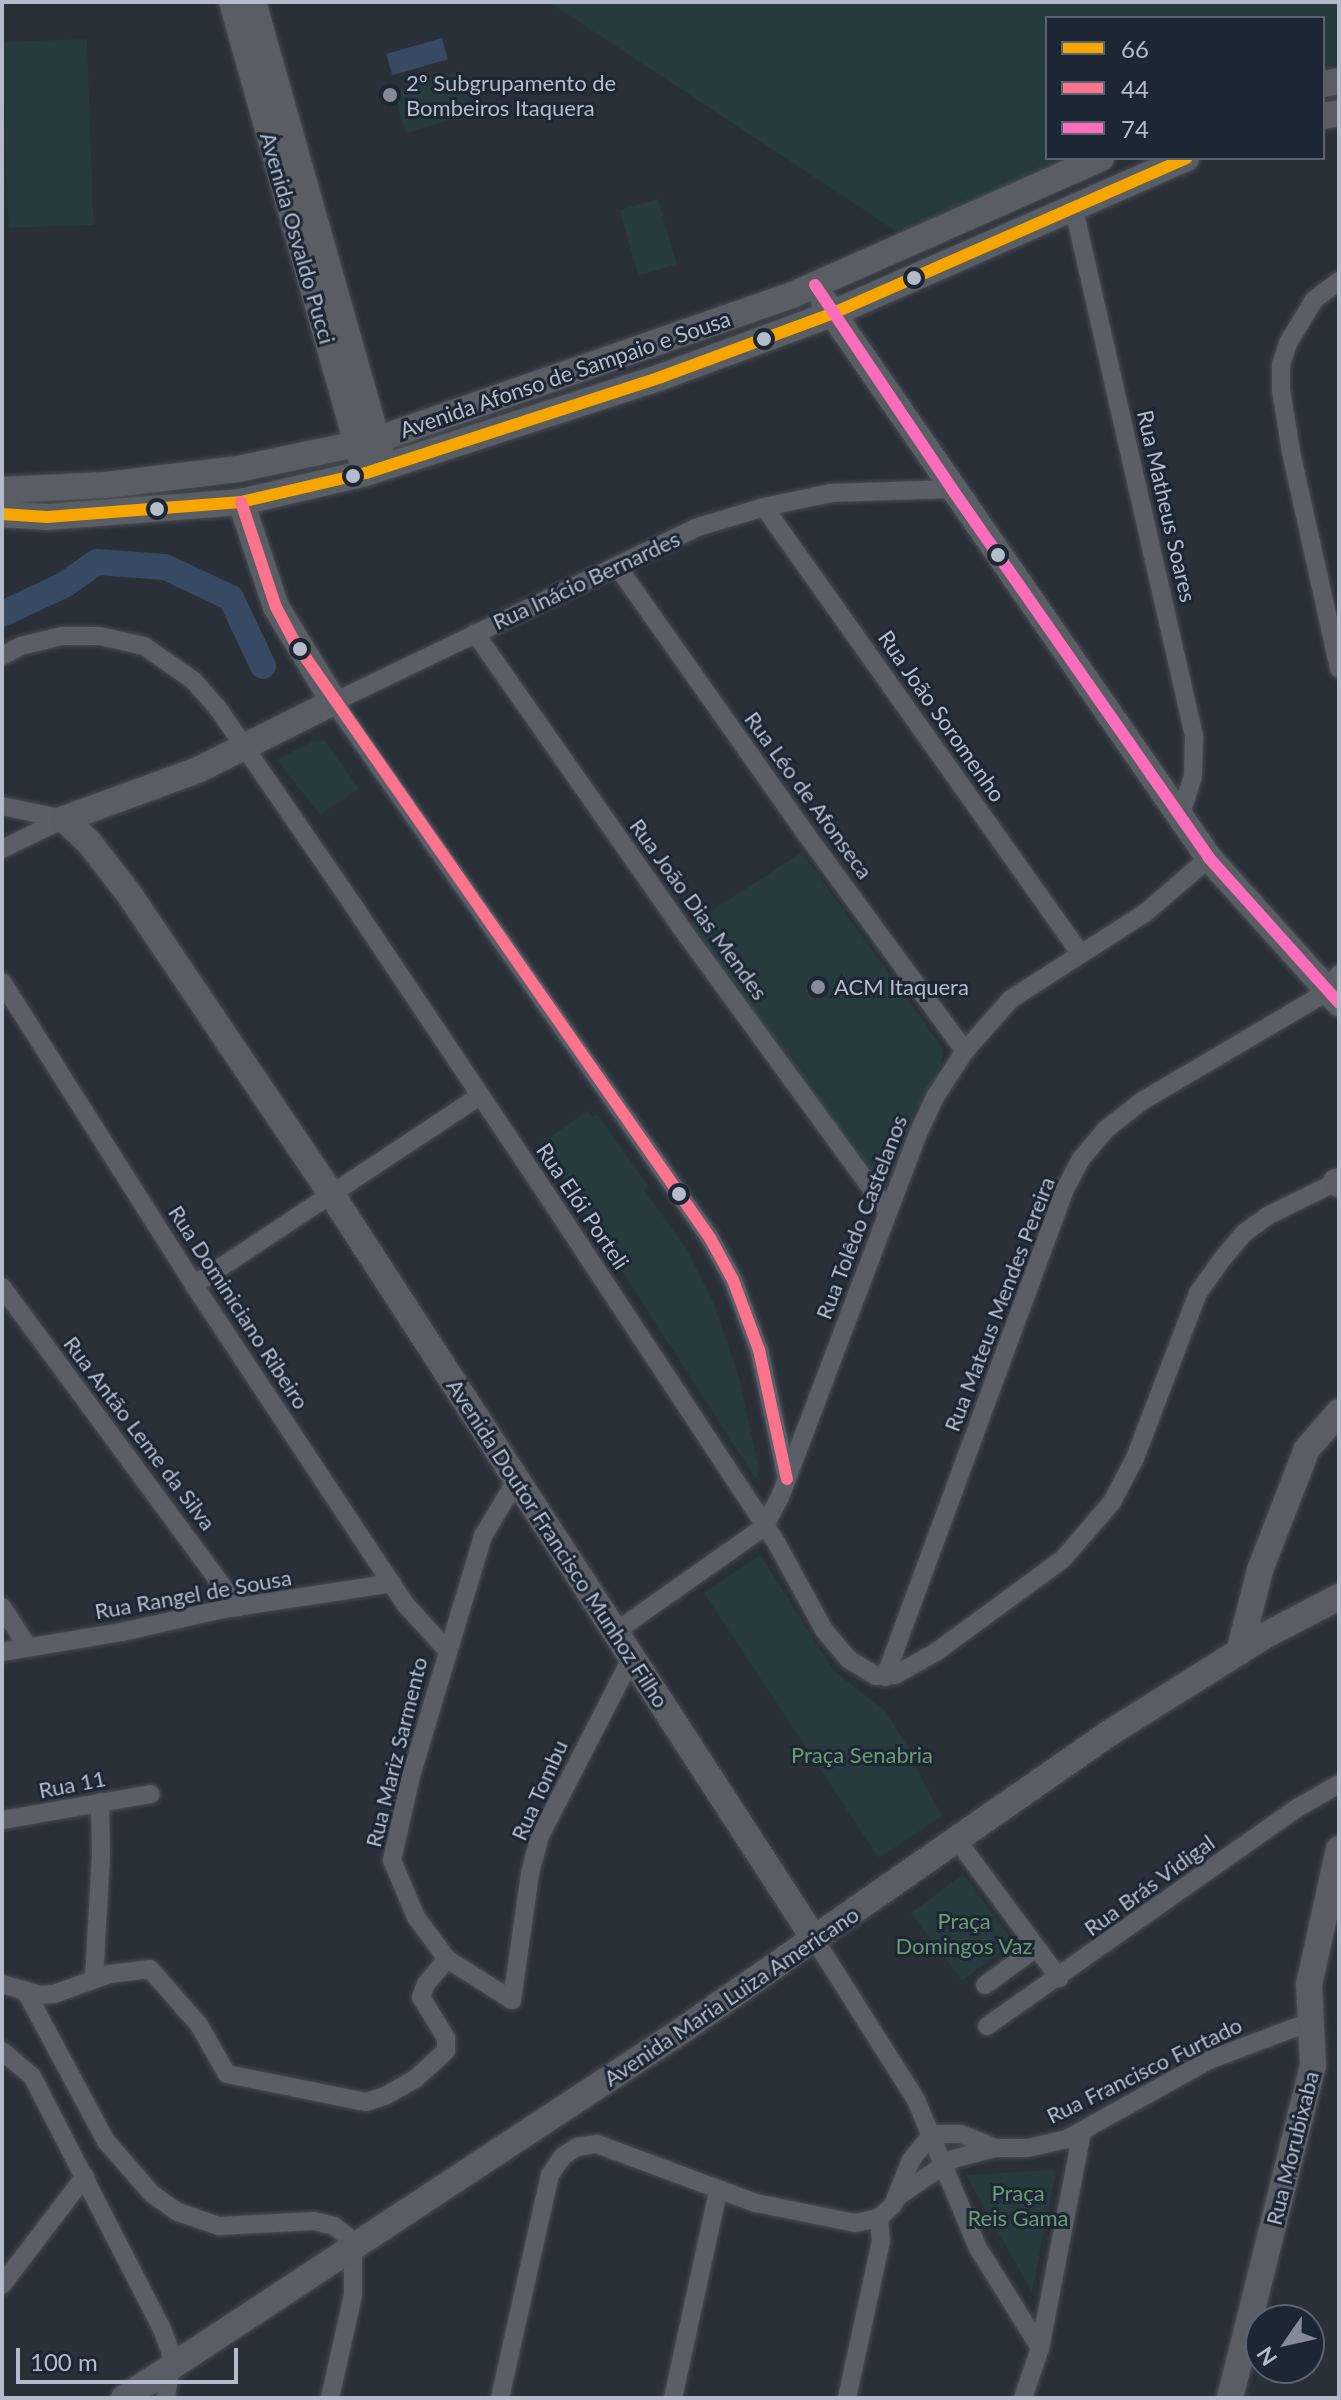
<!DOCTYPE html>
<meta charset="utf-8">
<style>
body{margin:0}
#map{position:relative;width:1341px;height:2400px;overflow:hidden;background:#2a3038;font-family:Lato,sans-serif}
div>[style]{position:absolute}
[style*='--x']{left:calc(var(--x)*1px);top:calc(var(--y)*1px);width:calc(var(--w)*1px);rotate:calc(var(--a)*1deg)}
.green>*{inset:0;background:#273a3e;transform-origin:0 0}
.water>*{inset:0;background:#384963;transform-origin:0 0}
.river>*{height:26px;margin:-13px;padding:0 13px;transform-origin:13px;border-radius:13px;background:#384963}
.roads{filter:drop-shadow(0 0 2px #484c53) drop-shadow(0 0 2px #484c53)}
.street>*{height:18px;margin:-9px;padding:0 9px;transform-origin:9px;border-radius:9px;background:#5a5e66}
.secondary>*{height:26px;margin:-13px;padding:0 13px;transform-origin:13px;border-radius:13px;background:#595d64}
.bus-1>*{height:12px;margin:-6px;padding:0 6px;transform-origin:6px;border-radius:6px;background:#f7a600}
.bus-2>*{height:12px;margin:-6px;padding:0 6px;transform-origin:6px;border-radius:6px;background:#fc738d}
.bus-3>*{height:12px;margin:-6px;padding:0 6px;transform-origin:6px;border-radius:6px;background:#fb6dba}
.dots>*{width:22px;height:22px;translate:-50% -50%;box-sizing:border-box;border:4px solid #1d2633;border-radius:50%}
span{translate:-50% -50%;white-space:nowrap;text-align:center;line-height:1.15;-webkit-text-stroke:6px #1d2633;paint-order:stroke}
.poi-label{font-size:22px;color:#b4bcc9}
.left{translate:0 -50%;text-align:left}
.street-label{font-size:22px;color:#b4bcc9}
.park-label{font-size:22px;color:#6b9a76}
.frame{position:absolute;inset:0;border:4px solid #b4bcc9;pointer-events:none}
.legend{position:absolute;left:1045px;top:16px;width:280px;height:144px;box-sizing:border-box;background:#1d2633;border:2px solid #59626f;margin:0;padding:10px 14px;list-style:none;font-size:24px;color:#b4bcc9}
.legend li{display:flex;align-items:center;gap:16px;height:40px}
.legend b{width:40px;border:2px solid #59626f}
.north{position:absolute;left:1245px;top:2304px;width:80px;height:80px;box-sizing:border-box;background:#1d2633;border:2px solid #59626f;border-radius:50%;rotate:236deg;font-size:22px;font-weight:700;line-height:32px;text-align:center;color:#b4bcc9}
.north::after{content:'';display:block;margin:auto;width:28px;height:36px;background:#848b96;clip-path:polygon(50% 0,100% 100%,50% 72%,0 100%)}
.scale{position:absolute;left:16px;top:2348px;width:222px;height:36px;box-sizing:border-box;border:4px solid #b4bcc9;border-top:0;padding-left:10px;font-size:24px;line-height:28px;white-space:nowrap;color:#b4bcc9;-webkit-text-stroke:6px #1d2633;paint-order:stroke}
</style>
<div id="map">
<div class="green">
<div style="clip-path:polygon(549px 2px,1339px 2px,1339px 63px,1323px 67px,1323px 18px,1047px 18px,1047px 158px,1075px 158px,908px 239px)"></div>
<div style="left:87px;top:39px;width:186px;height:85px;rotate:88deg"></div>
<div style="left:460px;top:71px;width:44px;height:70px;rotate:73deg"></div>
<div style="left:658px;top:199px;width:68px;height:40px;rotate:74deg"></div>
<div style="clip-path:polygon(325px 740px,359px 789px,320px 815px,277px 760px,311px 742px)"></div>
<div style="clip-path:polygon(802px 852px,944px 1050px,938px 1074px,915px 1110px,890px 1181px,873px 1176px,691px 924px)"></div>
<div style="clip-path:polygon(587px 1111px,592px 1117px,597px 1114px,648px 1186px,644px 1190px,687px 1250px,713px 1301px,739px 1378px,759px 1469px,756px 1479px,540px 1144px)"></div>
<div style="clip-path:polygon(760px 1555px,834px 1671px,884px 1710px,913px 1754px,910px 1757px,942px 1816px,879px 1858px,704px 1593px)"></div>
<div style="left:963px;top:1874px;width:85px;height:65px;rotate:53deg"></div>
<div style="clip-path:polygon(1050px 2170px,1056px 2171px,1032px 2292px,966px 2175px)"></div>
</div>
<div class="water">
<div style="left:442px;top:38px;width:22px;height:58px;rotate:74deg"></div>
</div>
<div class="river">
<div style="--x:2;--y:614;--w:68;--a:-25.1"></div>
<div style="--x:64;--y:585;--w:40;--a:-34.9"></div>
<div style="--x:97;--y:562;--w:68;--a:4.2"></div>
<div style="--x:165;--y:567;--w:73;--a:25.2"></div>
<div style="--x:231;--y:598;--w:75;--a:64.8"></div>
</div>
<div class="roads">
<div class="street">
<div style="--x:1073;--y:205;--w:545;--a:77.16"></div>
<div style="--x:1194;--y:736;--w:40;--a:91.4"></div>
<div style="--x:1193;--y:776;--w:43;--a:107.6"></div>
<div style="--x:1339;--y:281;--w:31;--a:143"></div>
<div style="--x:1314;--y:300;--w:50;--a:121.2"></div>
<div style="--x:1288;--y:343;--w:22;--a:108"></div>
<div style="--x:1281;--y:364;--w:26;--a:90"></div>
<div style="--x:1281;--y:390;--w:63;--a:80.8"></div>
<div style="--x:1291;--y:452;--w:222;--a:77.5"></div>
<div style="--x:764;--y:507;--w:547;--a:54.68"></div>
<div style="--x:617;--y:566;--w:328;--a:54.8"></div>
<div style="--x:806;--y:834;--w:269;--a:53.8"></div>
<div style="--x:475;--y:633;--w:358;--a:55"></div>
<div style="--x:680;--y:926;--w:351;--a:53.9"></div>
<div style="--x:2;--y:656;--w:21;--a:-28"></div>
<div style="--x:21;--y:646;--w:42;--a:-13.7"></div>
<div style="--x:62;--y:636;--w:38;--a:0"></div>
<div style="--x:100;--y:636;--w:45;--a:12.8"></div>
<div style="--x:144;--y:646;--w:61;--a:35"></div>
<div style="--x:194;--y:681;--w:35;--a:49"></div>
<div style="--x:217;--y:707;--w:244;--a:55.5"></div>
<div style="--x:355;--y:908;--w:367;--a:56.2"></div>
<div style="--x:559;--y:1213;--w:396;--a:56.6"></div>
<div style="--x:777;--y:1544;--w:98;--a:61.3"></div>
<div style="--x:824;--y:1630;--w:38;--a:50"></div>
<div style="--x:848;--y:1659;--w:33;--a:31"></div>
<div style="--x:876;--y:1676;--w:19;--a:-3"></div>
<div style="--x:895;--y:1675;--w:47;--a:-29.3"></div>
<div style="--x:936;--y:1652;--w:157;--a:-36.2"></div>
<div style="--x:1063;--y:1559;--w:75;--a:-49.3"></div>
<div style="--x:1112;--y:1502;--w:50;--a:-62.4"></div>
<div style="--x:1135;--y:1458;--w:177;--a:-69.1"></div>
<div style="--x:1198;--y:1293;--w:43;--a:-54.5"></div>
<div style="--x:1223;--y:1258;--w:33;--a:-50"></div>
<div style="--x:1244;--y:1233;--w:29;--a:-36"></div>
<div style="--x:1267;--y:1216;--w:77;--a:-26.2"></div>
<div style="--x:2;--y:806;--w:63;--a:11.8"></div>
<div style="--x:2;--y:849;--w:69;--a:-25.8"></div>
<div style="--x:2;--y:982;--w:359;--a:57.6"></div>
<div style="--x:194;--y:1285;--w:384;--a:56.5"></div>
<div style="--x:406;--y:1605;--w:61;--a:47.7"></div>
<div style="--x:194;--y:1285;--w:343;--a:-33.5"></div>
<div style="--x:2;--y:1287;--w:398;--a:53.6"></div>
<div style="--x:517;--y:1479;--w:66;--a:120.8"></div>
<div style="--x:483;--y:1536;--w:251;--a:106.7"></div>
<div style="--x:411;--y:1776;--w:86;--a:102.7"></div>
<div style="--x:392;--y:1860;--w:62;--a:67.2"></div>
<div style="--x:416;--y:1917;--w:52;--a:53.6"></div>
<div style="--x:447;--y:1959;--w:77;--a:32.2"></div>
<div style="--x:512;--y:2000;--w:128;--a:-81.9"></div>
<div style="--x:530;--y:1873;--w:38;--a:-75"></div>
<div style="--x:540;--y:1836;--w:201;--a:-62.8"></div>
<div style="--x:787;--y:1479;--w:132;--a:-102.2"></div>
<div style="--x:759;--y:1350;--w:75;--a:-110.4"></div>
<div style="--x:733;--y:1280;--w:48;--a:-118.7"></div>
<div style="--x:710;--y:1238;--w:655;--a:-125.05"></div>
<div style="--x:334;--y:702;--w:401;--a:-25.7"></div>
<div style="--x:695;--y:528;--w:72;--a:-16.9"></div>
<div style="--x:764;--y:507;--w:68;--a:-11.8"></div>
<div style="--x:831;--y:493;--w:121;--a:-1.9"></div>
<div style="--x:2;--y:1607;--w:48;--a:57"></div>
<div style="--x:615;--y:1632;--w:182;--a:-35.2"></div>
<div style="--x:764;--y:1527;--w:34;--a:-62"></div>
<div style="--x:780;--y:1497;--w:386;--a:-69.2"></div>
<div style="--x:917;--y:1136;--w:43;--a:-65.2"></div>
<div style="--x:935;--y:1097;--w:55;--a:-56.9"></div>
<div style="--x:965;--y:1051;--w:69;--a:-48.5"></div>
<div style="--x:1011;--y:999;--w:159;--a:-32.7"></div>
<div style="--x:1145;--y:913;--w:84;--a:-40.7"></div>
<div style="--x:2;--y:1652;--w:122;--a:-9.5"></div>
<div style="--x:122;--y:1632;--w:104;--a:-12.8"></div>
<div style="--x:223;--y:1609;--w:171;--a:-8.7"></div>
<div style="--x:885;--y:1677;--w:520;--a:-69.75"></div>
<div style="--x:1065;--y:1189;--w:34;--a:-62"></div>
<div style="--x:1081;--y:1159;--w:38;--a:-50"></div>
<div style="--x:1105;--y:1130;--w:47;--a:-38.1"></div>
<div style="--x:1142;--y:1101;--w:215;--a:-30.5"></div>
<div style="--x:1327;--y:992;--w:22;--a:-56"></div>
<div style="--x:2;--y:1820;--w:151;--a:-9.9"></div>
<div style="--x:957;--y:1840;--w:172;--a:53.5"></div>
<div style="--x:815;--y:1940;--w:189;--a:57.7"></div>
<div style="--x:916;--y:2100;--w:160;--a:67.3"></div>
<div style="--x:978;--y:2248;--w:118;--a:58.2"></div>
<div style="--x:94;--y:1979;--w:125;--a:-86.8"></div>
<div style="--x:101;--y:1854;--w:52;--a:-91.1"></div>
<div style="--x:2;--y:1984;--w:40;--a:16"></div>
<div style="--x:40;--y:1995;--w:14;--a:-4"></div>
<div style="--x:54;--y:1994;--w:59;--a:-19.7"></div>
<div style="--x:110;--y:1974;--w:40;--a:-7.1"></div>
<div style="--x:150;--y:1969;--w:74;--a:48.8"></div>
<div style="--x:199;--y:2025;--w:56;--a:60.3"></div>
<div style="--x:227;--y:2074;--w:142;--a:11.4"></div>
<div style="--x:366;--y:2102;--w:22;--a:-18"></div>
<div style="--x:387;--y:2095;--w:32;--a:-30"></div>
<div style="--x:415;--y:2079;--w:42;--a:-42.1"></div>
<div style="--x:446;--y:2051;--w:13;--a:-90"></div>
<div style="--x:446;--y:2038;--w:48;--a:-121.4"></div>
<div style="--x:421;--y:1997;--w:14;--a:-69"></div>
<div style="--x:426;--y:1984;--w:33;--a:-50"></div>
<div style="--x:985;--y:1985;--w:63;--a:-36"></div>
<div style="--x:26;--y:1992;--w:169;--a:61.8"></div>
<div style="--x:106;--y:2141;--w:70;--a:49"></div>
<div style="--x:152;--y:2194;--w:32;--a:35"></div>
<div style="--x:178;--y:2212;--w:43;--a:18.9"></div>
<div style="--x:219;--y:2226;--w:95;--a:-3"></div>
<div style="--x:314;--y:2221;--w:21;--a:14"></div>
<div style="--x:334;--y:2226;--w:16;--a:38"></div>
<div style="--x:347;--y:2236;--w:13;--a:63"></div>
<div style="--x:353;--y:2248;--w:47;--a:90"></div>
<div style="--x:353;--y:2295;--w:106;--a:102.6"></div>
<div style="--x:987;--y:2026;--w:381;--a:-35.1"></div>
<div style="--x:1299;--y:1807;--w:46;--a:-29.9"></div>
<div style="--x:2;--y:2051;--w:39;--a:40"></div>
<div style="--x:32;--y:2076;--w:284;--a:62.8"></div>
<div style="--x:162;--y:2329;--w:30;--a:70"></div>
<div style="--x:172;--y:2357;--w:41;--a:98.3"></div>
<div style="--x:897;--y:2197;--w:68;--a:-34.2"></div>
<div style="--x:953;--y:2159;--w:43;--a:-14.7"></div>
<div style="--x:995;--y:2148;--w:33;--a:0"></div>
<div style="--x:1028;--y:2148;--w:40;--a:-13"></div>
<div style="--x:1067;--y:2139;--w:162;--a:-29.1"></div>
<div style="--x:1209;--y:2060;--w:110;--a:-20.7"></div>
<div style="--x:2;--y:2285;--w:137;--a:-52.7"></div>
<div style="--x:500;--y:2398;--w:229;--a:-77.4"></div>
<div style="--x:550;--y:2175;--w:23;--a:-56"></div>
<div style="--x:563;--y:2156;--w:17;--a:-33"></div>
<div style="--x:577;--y:2147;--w:20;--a:-9"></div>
<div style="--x:597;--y:2144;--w:170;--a:20.4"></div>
<div style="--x:756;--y:2203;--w:101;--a:11.4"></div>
<div style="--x:855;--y:2223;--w:25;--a:-12"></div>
<div style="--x:879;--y:2218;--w:19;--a:-43"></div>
<div style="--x:893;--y:2205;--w:48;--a:-68.2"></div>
<div style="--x:911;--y:2160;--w:33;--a:-51"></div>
<div style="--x:932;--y:2134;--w:29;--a:0"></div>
<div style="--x:961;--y:2134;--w:37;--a:22"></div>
<div style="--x:673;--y:2398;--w:212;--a:-77.7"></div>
<div style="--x:847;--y:2398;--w:161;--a:-77.8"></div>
<div style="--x:881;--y:2241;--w:23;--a:-95"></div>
<div style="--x:1023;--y:2398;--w:53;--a:-71.2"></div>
<div style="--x:1040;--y:2348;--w:221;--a:-79"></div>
</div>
<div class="secondary">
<div style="--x:232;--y:2;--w:474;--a:74.2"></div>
<div style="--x:253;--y:2;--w:473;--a:74.2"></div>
<div style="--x:1323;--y:84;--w:16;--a:-11"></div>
<div style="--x:1323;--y:116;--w:16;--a:-11"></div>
<div style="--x:824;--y:301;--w:677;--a:55.35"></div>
<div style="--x:1209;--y:858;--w:195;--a:48.1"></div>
<div style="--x:2;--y:490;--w:104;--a:-2.8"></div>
<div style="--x:106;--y:485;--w:133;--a:-6.9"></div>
<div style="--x:238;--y:469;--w:141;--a:-11.9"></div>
<div style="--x:376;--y:440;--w:441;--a:-19.2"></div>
<div style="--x:792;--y:295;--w:338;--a:-23.9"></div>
<div style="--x:2;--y:514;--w:45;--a:3.8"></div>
<div style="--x:47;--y:517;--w:195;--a:-4.4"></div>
<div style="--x:241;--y:502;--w:128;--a:-13.1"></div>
<div style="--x:366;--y:473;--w:310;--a:-18"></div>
<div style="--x:661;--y:377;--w:181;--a:-20.3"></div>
<div style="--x:831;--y:314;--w:388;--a:-23.7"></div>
<div style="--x:64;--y:819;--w:33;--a:43"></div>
<div style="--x:88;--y:841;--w:67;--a:52.3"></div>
<div style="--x:129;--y:894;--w:363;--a:56"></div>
<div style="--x:332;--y:1195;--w:888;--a:57.04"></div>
<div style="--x:64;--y:819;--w:143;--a:-20.1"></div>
<div style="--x:198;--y:770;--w:152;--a:-26.6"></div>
<div style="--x:334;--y:702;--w:111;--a:-121.4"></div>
<div style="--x:276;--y:607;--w:111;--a:-108.4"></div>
<div style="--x:1336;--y:1182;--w:4;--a:34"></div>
<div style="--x:1239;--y:1652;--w:85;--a:-75.6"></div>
<div style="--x:1260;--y:1570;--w:130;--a:-68.8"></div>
<div style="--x:1307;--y:1449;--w:49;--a:-49.1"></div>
<div style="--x:124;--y:2398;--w:671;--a:-33.38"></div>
<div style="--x:684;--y:2029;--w:520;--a:-34.82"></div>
<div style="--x:1111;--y:1732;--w:181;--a:-32.1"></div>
<div style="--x:1264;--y:1636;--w:85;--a:-27.5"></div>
<div style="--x:1230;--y:2398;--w:342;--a:-76"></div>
<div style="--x:1313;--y:2066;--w:81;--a:-92.8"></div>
<div style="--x:1309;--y:1985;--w:139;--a:-77.6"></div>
</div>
</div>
<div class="bus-1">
<div style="--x:2;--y:514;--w:45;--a:3.8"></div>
<div style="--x:47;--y:517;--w:195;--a:-4.4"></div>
<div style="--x:241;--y:502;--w:128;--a:-13.1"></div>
<div style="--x:366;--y:473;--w:310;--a:-18"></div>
<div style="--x:661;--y:377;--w:181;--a:-20.3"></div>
<div style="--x:831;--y:314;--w:388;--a:-23.7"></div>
</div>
<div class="bus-2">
<div style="--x:241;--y:502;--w:111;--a:71.6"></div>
<div style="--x:276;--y:607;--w:38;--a:62"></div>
<div style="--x:294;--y:641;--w:728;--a:55.13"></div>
<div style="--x:710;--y:1238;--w:48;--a:61.3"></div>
<div style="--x:733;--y:1280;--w:75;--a:69.6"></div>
<div style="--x:759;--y:1350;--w:132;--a:77.8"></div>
</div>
<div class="bus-3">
<div style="--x:815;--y:285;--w:246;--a:56.1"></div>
<div style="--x:952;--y:489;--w:450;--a:55.1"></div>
<div style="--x:1209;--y:858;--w:195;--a:48.1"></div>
</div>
<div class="dots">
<div style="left:390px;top:95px;background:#848b96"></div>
<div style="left:914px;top:278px;background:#b4bcc9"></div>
<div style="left:764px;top:339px;background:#b4bcc9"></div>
<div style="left:353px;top:476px;background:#b4bcc9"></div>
<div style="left:157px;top:509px;background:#b4bcc9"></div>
<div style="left:998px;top:555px;background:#b4bcc9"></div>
<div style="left:300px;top:649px;background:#b4bcc9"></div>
<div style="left:818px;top:987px;background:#848b96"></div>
<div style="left:679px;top:1194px;background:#b4bcc9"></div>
</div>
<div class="poi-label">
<span class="left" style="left:406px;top:95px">2º Subgrupamento de<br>Bombeiros Itaquera</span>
<span class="left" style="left:834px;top:987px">ACM Itaquera</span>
</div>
<div class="street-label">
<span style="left:298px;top:238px;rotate:74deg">Avenida Osvaldo Pucci</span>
<span style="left:565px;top:374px;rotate:-19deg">Avenida Afonso de Sampaio e Sousa</span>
<span style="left:1167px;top:506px;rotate:77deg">Rua Matheus Soares</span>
<span style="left:586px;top:580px;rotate:-25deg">Rua Inácio Bernardes</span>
<span style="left:942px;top:716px;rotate:55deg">Rua João Soromenho</span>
<span style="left:809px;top:795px;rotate:54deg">Rua Léo de Afonseca</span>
<span style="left:699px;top:909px;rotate:54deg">Rua João Dias Mendes</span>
<span style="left:583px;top:1206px;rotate:56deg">Rua Elói Porteli</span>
<span style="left:861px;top:1217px;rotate:-69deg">Rua Tolêdo Castelanos</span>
<span style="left:999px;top:1304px;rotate:-69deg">Rua Mateus Mendes Pereira</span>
<span style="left:239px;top:1307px;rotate:57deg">Rua Dominiciano Ribeiro</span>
<span style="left:140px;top:1433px;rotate:53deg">Rua Antão Leme da Silva</span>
<span style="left:558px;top:1543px;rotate:57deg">Avenida Doutor Francisco Munhoz Filho</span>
<span style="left:193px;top:1594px;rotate:-10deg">Rua Rangel de Sousa</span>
<span style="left:396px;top:1752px;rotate:-76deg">Rua Mariz Sarmento</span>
<span style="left:72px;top:1784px;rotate:-11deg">Rua 11</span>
<span style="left:539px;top:1790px;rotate:-66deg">Rua Tombu</span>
<span style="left:1149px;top:1885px;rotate:-36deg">Rua Brás Vidigal</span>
<span style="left:731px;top:1996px;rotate:-34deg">Avenida Maria Luiza Americano</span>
<span style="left:1144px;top:2070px;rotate:-26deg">Rua Francisco Furtado</span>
<span style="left:1292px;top:2148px;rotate:-76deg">Rua Morubixaba</span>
</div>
<div class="park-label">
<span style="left:862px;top:1755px">Praça Senabria</span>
<span style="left:964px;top:1933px">Praça<br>Domingos Vaz</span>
<span style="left:1018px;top:2205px">Praça<br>Reis Gama</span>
</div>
<div class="frame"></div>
<ul class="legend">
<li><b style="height:10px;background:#f7a600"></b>66</li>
<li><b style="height:10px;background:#fc738d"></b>44</li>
<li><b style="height:10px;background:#fb6dba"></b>74</li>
</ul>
<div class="north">N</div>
<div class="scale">100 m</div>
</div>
